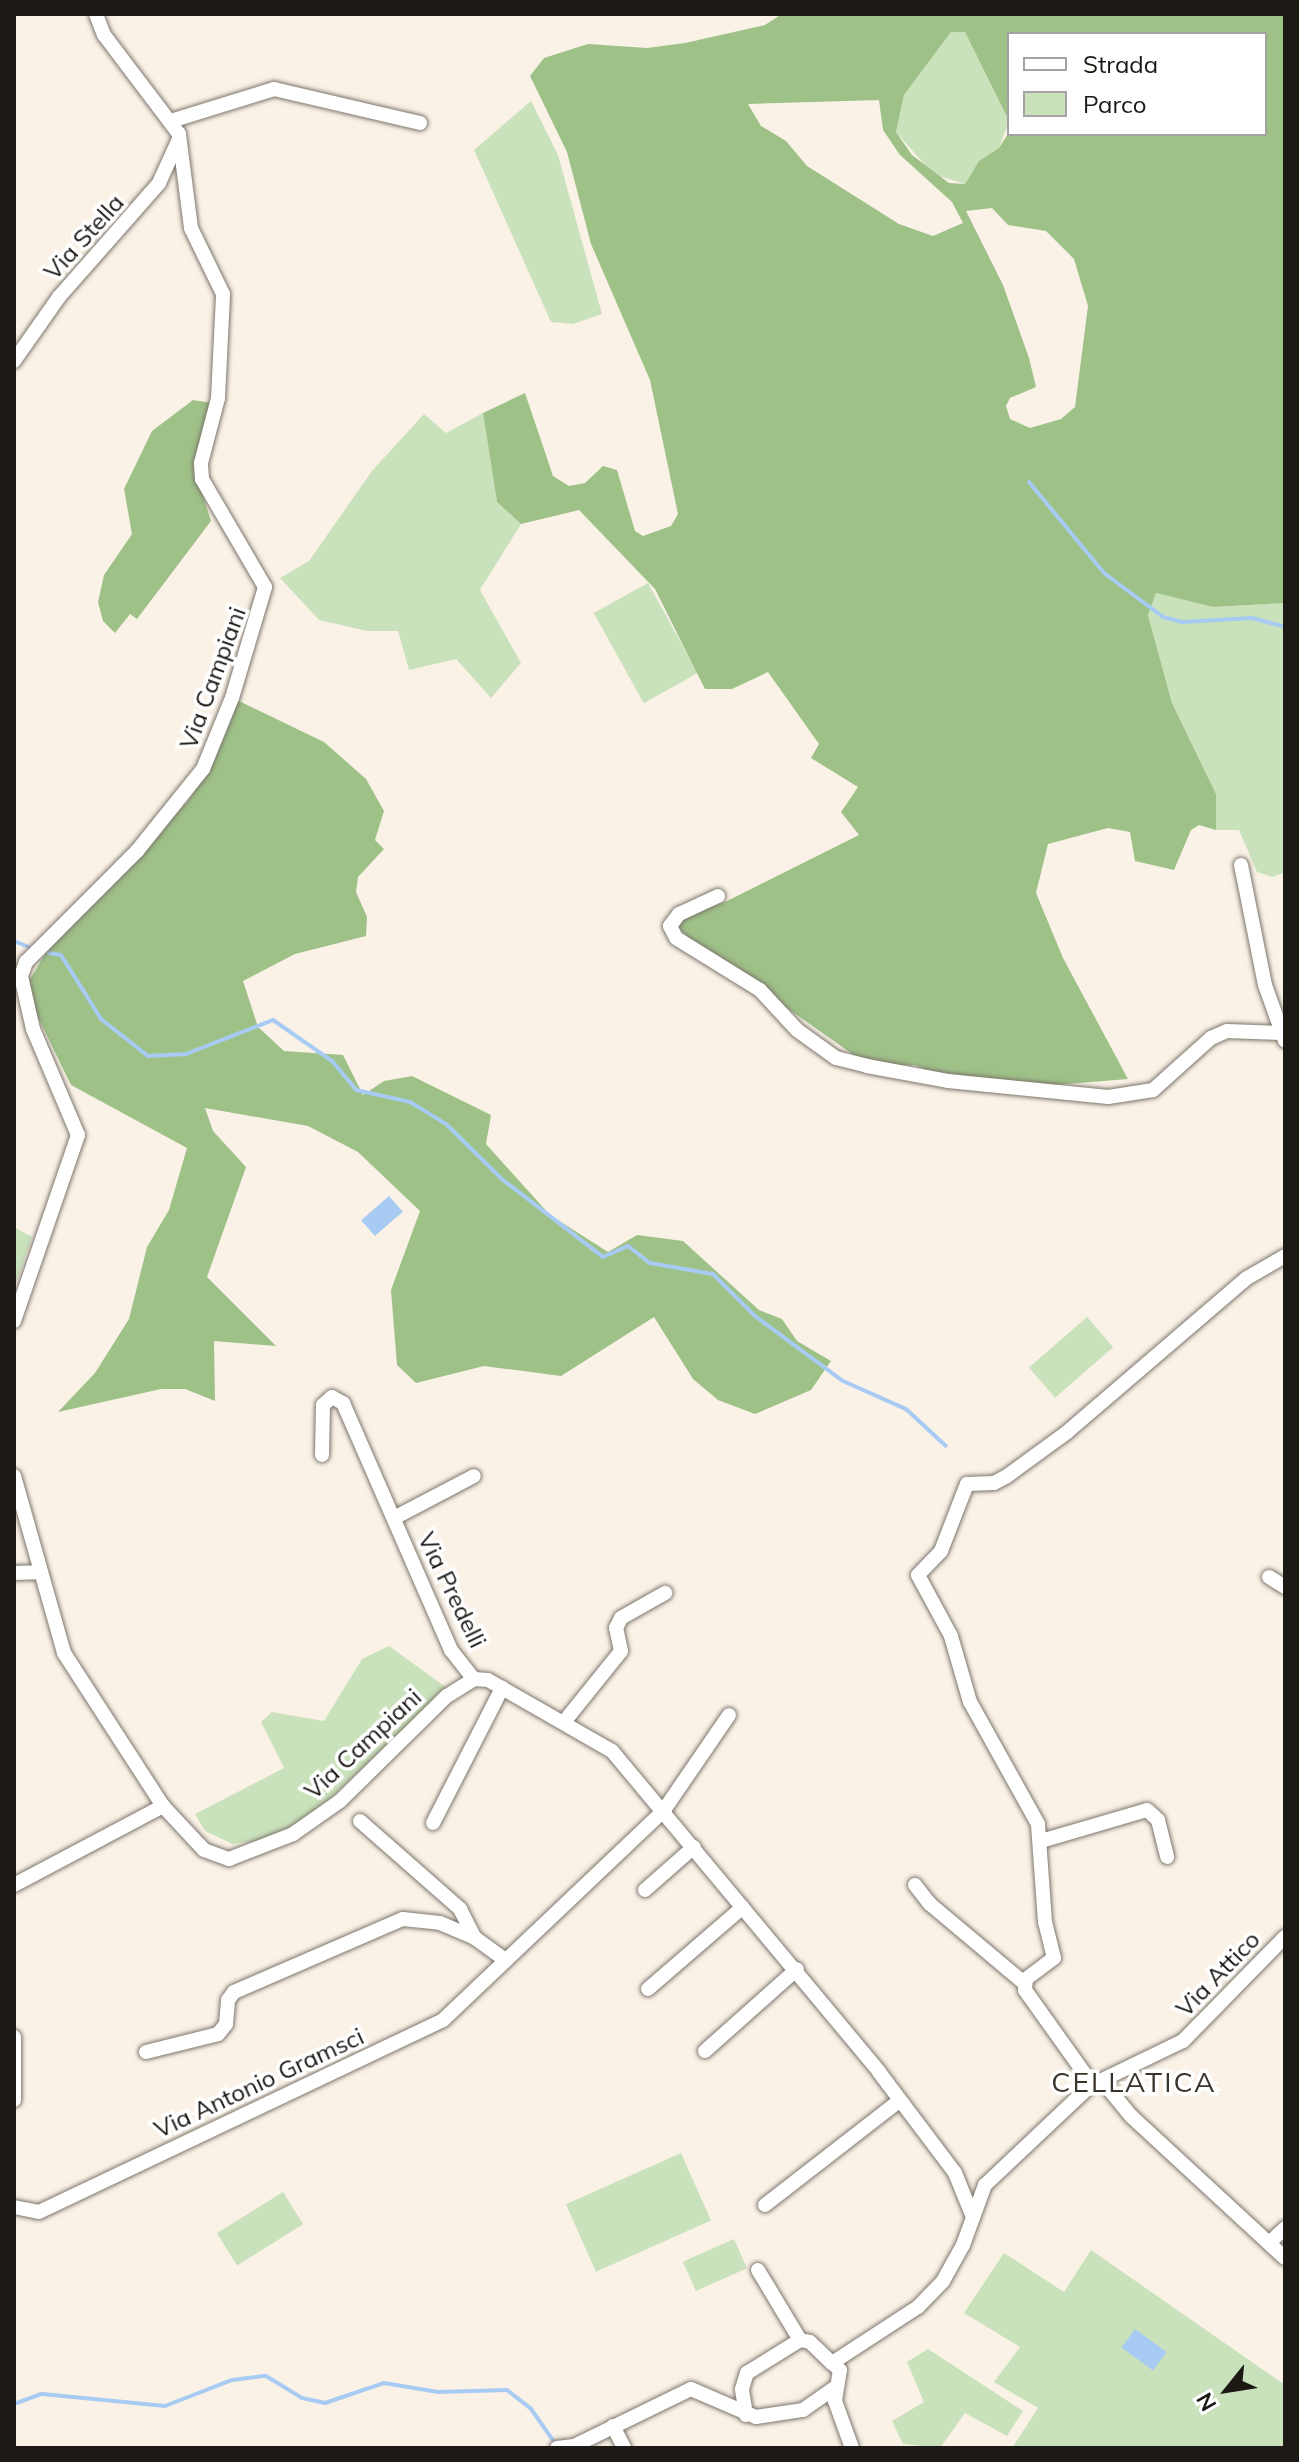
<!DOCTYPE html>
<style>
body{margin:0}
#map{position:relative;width:1299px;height:2462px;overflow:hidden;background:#faf2e7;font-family:Mulish,sans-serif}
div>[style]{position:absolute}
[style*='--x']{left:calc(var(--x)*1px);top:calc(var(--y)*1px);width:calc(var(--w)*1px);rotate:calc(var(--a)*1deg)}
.green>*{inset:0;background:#cae2bb;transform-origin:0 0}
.forest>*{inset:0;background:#9ec188}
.water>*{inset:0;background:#a8cbf4;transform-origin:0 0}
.stream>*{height:4px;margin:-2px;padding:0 2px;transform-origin:2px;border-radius:2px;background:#a8cbf4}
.roads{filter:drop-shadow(0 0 2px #7d766c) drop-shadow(0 0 2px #7d766c)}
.street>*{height:14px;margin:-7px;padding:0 7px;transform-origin:7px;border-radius:7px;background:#fff}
span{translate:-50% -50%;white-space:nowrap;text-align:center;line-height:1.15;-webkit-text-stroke:7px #fff;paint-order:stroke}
.street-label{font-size:24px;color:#1c1915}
.quarter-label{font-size:28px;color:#3a342b;letter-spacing:2px}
.frame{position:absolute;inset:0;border:16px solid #1c1915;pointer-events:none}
.legend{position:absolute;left:1007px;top:32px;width:260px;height:104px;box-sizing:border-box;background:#fff;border:2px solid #a4a3a1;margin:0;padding:10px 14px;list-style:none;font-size:24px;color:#1c1915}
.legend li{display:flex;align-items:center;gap:16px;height:40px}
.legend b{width:40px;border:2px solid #a4a3a1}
.north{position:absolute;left:1187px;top:2350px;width:80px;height:80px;-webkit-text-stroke:6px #fff;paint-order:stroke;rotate:240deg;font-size:22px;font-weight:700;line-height:32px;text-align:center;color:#1c1915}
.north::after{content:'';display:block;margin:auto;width:28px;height:36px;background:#1c1915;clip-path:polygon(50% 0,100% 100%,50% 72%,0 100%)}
</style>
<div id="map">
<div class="green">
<div style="clip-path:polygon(951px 32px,965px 32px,1009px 121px,999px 148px,979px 161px,965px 184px,933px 174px,896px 132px,904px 95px)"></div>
<div style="clip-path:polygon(531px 101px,558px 155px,602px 314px,573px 324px,551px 322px,474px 150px)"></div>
<div style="clip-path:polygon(483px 413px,497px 502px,521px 524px,480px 590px,521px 663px,491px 698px,456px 659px,409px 670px,398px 631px,367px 631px,319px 620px,280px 578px,309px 561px,372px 471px,424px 414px,446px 433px)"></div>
<div style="left:648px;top:583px;width:103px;height:62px;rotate:61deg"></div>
<div style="clip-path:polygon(1156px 593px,1213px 607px,1285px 603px,1285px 872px,1273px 877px,1257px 872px,1239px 830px,1216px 830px,1216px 794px,1172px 703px,1148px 615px)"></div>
<div style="clip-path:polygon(14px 1227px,32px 1237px,14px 1289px)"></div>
<div style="left:1087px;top:1317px;width:40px;height:77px;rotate:49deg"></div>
<div style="clip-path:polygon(389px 1646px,447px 1688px,305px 1822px,265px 1840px,232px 1844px,205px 1831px,195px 1814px,284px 1768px,261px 1722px,272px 1712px,324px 1721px,362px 1659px)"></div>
<div style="left:681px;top:2153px;width:74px;height:126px;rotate:66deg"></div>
<div style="left:283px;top:2192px;width:38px;height:78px;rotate:58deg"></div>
<div style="left:734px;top:2239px;width:32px;height:56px;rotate:66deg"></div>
<div style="clip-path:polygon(1091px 2250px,1285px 2385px,1285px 2448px,1012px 2448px,1038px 2408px,994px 2382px,1020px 2347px,964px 2313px,1004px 2253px,1064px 2292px)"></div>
<div style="clip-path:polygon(928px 2349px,1023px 2411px,1007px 2436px,965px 2413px,940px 2448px,903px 2444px,892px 2421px,924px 2402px,907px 2362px)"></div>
</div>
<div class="forest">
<div style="clip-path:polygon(evenodd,782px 14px,1285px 14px,1285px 603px,1213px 607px,1156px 593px,1148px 615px,1172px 703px,1216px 794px,1216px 830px,1199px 825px,1191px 830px,1174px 870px,1135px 861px,1130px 832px,1108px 828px,1048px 844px,1036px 893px,1063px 958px,1128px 1079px,1042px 1086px,954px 1081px,915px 1065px,868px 1065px,693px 942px,678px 927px,685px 916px,725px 902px,859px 835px,841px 812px,858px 787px,811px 758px,819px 744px,768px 672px,732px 689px,705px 689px,655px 589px,579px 510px,521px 524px,497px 502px,483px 413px,525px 393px,553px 476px,569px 486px,585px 483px,603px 466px,617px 470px,635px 531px,643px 536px,671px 526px,678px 514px,650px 380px,591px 244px,567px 152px,530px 76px,544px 58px,588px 44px,647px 48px,685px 43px,765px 25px,782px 14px,951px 32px,965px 32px,1009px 121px,1009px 34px,1265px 34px,1265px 134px,1009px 132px,999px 148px,979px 161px,965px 184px,949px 183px,912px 155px,896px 132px,904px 95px,951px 32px,782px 14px,879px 100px,883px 130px,900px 155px,952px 202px,963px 223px,933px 236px,899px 224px,807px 166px,786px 141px,761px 126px,748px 104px,879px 100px,782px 14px,992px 208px,1008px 225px,1046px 231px,1074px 259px,1088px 306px,1075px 407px,1061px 419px,1030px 428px,1010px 419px,1006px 406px,1010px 398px,1036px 387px,1029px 358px,1003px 285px,966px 211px,992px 208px)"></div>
<div style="clip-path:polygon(193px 400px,212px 403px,194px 467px,211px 521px,137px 619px,130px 614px,115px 633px,103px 621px,98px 602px,104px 575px,132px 534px,124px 489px,152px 431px)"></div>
<div style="clip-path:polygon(237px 700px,324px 742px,366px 779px,384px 811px,375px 840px,384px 849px,358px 877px,356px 892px,367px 917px,366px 936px,295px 954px,243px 981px,258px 1027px,284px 1051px,343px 1055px,363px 1095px,384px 1081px,412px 1076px,491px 1115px,486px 1144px,550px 1215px,608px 1252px,637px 1235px,683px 1241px,759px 1310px,782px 1319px,797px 1341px,831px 1361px,811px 1390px,755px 1414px,718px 1400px,693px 1379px,654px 1317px,561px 1376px,484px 1366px,416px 1383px,397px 1365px,391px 1290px,420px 1211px,358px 1152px,308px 1126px,205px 1108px,213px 1131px,246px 1167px,207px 1277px,276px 1346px,214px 1341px,215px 1401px,185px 1389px,161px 1389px,58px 1412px,95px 1373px,129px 1319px,147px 1247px,169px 1210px,187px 1148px,71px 1085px,34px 1009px,29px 981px,45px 954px,188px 801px,206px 773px)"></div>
</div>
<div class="water">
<div style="left:389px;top:1196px;width:21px;height:37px;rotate:49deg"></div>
<div style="left:1135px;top:2329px;width:39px;height:23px;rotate:36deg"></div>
</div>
<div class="stream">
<div style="--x:1029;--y:482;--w:118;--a:50.5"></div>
<div style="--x:1104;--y:573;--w:74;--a:36.7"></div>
<div style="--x:1163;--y:617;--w:20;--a:15"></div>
<div style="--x:1182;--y:622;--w:70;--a:-3.3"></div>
<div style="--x:1252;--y:618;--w:34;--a:15"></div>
<div style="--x:14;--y:941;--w:16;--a:22"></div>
<div style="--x:49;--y:953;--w:12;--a:9"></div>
<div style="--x:61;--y:955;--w:75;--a:58"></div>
<div style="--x:101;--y:1019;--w:60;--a:38.2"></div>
<div style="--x:148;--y:1056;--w:38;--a:-3"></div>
<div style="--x:186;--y:1054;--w:93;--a:-21.3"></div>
<div style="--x:273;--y:1020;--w:72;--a:34.8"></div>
<div style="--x:332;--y:1061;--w:38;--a:50"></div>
<div style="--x:356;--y:1090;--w:55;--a:12.5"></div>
<div style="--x:410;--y:1102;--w:42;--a:31.4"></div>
<div style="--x:446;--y:1124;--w:80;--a:44.5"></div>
<div style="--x:503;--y:1180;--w:126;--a:37.6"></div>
<div style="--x:603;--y:1257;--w:27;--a:-24"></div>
<div style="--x:628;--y:1246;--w:28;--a:38"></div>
<div style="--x:650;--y:1263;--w:64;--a:9.9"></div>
<div style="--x:713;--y:1274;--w:59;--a:45"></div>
<div style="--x:755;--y:1316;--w:109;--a:36.5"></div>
<div style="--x:843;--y:1381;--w:69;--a:24"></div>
<div style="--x:906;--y:1409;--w:54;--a:42.8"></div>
<div style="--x:14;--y:2404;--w:30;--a:-20"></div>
<div style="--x:42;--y:2394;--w:124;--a:5.6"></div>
<div style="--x:165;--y:2406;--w:72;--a:-21.2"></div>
<div style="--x:232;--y:2380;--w:34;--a:-7"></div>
<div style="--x:266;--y:2376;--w:42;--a:31.4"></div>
<div style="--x:302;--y:2398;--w:24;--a:12"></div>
<div style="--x:325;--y:2403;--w:62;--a:-18.7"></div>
<div style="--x:384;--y:2383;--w:55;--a:9.5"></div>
<div style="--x:438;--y:2392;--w:69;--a:-1.7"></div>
<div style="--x:507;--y:2390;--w:31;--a:38"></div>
<div style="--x:531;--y:2409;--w:42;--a:54.8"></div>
</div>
<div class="roads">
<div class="street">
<div style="--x:174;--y:120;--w:105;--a:-17.2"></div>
<div style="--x:274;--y:89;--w:150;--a:13.1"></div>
<div style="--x:14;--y:361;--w:78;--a:-54.9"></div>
<div style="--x:59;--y:297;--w:152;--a:-48.7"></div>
<div style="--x:159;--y:183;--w:48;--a:-65.6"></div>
<div style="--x:1241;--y:865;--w:122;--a:78.7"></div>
<div style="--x:1265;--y:985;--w:59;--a:70.3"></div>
<div style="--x:718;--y:896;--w:43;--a:155.2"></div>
<div style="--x:679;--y:914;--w:15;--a:127"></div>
<div style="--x:670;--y:926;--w:13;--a:63"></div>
<div style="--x:676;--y:938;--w:99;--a:31.8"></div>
<div style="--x:760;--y:990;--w:54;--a:47.2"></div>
<div style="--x:797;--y:1030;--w:48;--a:35.7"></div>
<div style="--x:836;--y:1058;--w:32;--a:14"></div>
<div style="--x:867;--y:1066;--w:82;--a:10.5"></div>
<div style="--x:948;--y:1081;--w:161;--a:5.7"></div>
<div style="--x:1108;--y:1097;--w:46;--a:-8.8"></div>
<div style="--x:1153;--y:1090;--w:78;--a:-41.9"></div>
<div style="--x:1211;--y:1038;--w:17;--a:-24"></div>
<div style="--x:1227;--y:1031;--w:54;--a:2.1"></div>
<div style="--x:14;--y:1321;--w:197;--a:-71"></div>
<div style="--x:78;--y:1135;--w:115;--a:-113"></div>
<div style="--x:33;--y:1029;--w:54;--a:-102.8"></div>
<div style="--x:21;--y:976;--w:15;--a:-70"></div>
<div style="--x:26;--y:962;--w:157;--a:-45"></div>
<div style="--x:137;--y:851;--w:105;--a:-51.2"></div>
<div style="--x:203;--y:769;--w:77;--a:-67.8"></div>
<div style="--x:232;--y:698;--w:116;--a:-73.4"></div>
<div style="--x:265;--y:587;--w:125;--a:-120.3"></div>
<div style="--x:202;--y:479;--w:16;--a:-94"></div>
<div style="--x:201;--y:463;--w:67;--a:-75.3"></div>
<div style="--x:218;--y:398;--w:104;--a:-87.2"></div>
<div style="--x:223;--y:294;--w:73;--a:-115.9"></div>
<div style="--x:191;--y:228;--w:95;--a:-97.3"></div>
<div style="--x:179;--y:134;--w:124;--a:-127.1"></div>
<div style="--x:104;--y:35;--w:22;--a:-111"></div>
<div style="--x:322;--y:1455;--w:50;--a:-88.9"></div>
<div style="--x:323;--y:1405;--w:12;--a:-42"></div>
<div style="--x:332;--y:1397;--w:13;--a:29"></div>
<div style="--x:343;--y:1403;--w:270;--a:66.4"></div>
<div style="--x:451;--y:1650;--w:37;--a:52"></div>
<div style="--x:14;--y:1476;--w:184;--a:74.2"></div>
<div style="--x:64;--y:1653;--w:182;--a:57.1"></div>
<div style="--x:163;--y:1806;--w:60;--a:47"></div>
<div style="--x:204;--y:1850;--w:27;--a:20"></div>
<div style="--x:229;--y:1859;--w:69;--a:-21.3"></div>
<div style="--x:293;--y:1834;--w:57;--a:-35.1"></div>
<div style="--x:340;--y:1801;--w:150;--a:-44.5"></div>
<div style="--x:447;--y:1696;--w:32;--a:-32"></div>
<div style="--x:394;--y:1518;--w:90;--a:-27.7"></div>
<div style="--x:14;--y:1573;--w:24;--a:-2"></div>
<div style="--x:1269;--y:1577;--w:19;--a:32"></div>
<div style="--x:474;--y:1679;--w:14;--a:4"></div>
<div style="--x:488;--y:1680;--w:143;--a:29.8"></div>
<div style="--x:612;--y:1751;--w:418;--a:50.2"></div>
<div style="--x:879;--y:2072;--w:126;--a:53"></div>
<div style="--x:955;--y:2173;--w:48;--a:67.8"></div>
<div style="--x:564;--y:1722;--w:91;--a:-51.2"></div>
<div style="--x:621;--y:1651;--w:24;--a:-102"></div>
<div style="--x:616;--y:1628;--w:11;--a:-63"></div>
<div style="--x:621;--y:1618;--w:51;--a:-29.6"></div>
<div style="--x:360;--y:1821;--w:133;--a:41.3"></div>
<div style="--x:460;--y:1909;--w:33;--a:63"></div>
<div style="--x:433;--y:1823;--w:152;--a:-62.9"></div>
<div style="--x:1041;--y:1841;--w:110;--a:-16.3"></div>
<div style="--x:1147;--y:1810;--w:15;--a:42"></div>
<div style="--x:1158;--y:1820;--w:38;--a:76"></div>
<div style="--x:14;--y:1885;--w:169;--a:-27.9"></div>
<div style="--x:915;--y:1885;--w:24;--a:52"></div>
<div style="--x:930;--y:1904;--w:123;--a:40"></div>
<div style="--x:645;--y:1890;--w:65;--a:-41.3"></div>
<div style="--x:648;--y:1989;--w:125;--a:-40.8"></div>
<div style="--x:14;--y:2037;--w:63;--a:90"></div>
<div style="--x:705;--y:2051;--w:123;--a:-41.7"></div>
<div style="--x:146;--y:2052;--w:74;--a:-14"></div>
<div style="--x:218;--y:2034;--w:13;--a:-51"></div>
<div style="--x:226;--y:2024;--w:24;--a:-85"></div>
<div style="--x:228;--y:2000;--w:10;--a:-53"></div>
<div style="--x:234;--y:1992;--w:184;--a:-23.4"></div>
<div style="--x:403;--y:1919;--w:37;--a:6"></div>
<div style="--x:440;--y:1923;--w:38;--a:23"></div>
<div style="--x:475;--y:1938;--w:37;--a:36"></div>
<div style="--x:1103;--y:2082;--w:44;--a:50.5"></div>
<div style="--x:1131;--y:2116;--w:209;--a:42.7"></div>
<div style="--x:1096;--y:2083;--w:97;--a:-25.8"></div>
<div style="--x:1183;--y:2041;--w:146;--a:-45.6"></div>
<div style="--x:765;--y:2205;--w:170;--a:-37.8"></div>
<div style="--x:14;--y:2207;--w:25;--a:11"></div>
<div style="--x:39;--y:2212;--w:447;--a:-25.4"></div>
<div style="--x:443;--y:2020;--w:305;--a:-43.5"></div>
<div style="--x:664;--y:1810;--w:115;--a:-55.6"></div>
<div style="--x:1269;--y:2243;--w:22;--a:-43"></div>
<div style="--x:758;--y:2270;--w:82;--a:59"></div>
<div style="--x:800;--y:2340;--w:10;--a:11"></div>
<div style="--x:810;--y:2342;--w:30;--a:44"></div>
<div style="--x:746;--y:2415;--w:26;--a:-99"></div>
<div style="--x:742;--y:2389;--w:17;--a:-73"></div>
<div style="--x:747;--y:2373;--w:62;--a:-31.9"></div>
<div style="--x:613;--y:2426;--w:25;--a:63"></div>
<div style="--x:557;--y:2448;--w:17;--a:-7"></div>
<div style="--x:574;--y:2446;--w:130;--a:-26"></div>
<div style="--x:691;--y:2389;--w:71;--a:23.3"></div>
<div style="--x:756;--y:2417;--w:48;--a:-8.5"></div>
<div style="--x:803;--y:2410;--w:40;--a:-34.9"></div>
<div style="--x:852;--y:2448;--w:50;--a:-109.9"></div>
<div style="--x:835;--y:2401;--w:31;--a:-81"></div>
<div style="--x:840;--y:2370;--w:11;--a:-139"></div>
<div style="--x:832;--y:2363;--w:103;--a:-33.1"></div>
<div style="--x:918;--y:2307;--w:36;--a:-46"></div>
<div style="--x:943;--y:2281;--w:41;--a:-60.9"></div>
<div style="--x:963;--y:2245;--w:64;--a:-69.9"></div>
<div style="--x:985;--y:2185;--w:147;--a:-43.3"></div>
<div style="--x:1092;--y:2084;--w:115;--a:-125.5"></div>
<div style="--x:1025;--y:1990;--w:11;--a:-85"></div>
<div style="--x:1026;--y:1979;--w:35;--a:-37"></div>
<div style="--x:1054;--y:1958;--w:37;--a:-104"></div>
<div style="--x:1045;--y:1922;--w:98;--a:-94.1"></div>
<div style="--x:1038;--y:1824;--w:140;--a:-119.1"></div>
<div style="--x:970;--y:1702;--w:69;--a:-106.1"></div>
<div style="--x:951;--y:1636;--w:69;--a:-118.4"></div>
<div style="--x:918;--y:1575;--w:33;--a:-46"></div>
<div style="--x:941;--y:1551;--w:72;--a:-68.8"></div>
<div style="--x:967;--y:1484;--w:27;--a:-2"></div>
<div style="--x:994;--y:1483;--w:15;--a:-28"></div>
<div style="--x:1007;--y:1476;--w:73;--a:-36.1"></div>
<div style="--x:1066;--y:1433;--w:238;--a:-40.6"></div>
<div style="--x:1247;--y:1278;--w:44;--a:-30.1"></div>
</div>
</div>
<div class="street-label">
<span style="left:84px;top:237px;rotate:-48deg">Via Stella</span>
<span style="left:213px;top:678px;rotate:-70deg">Via Campiani</span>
<span style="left:452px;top:1590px;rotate:64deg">Via Predelli</span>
<span style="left:363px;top:1744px;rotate:-43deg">Via Campiani</span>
<span style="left:1218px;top:1974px;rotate:-46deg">Via Attico</span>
<span style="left:259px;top:2083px;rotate:-25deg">Via Antonio Gramsci</span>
</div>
<div class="quarter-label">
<span style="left:1134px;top:2082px">CELLATICA</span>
</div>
<div class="frame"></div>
<ul class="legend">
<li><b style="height:10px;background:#fff"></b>Strada</li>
<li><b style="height:22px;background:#cae2bb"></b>Parco</li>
</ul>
<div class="north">N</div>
</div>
